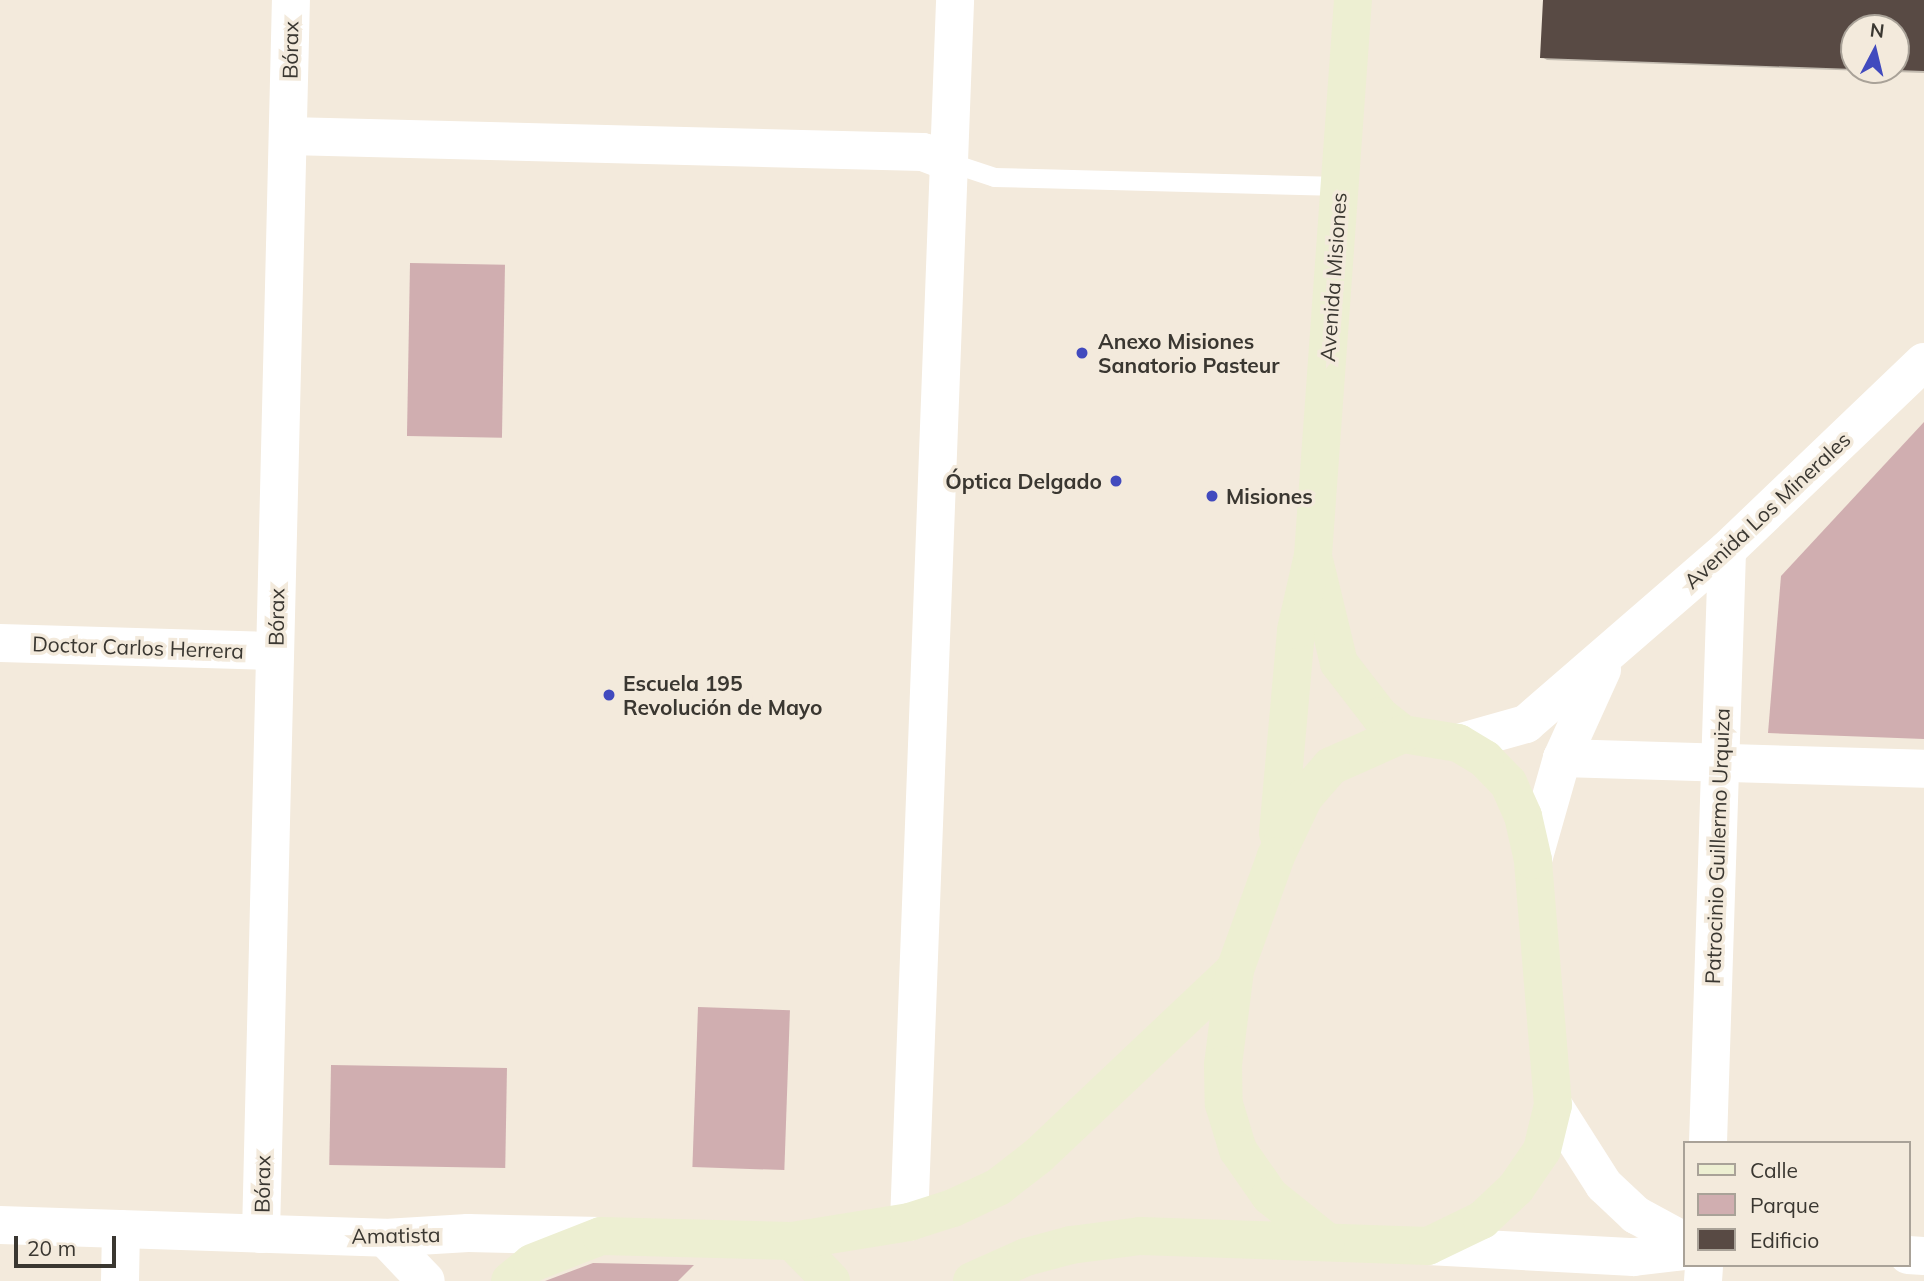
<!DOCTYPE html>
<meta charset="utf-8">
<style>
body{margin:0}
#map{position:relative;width:1924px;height:1281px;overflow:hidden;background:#f3eadc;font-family:Mulish,sans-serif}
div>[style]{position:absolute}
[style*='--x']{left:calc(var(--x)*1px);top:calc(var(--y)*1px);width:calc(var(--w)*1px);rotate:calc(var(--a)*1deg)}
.green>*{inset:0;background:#d0aeb0;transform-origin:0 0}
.shadow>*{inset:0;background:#0003}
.building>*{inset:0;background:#584a44}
.service>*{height:19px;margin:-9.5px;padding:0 9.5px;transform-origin:9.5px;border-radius:9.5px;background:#fff}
.minor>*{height:38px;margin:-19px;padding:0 19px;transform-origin:19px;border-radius:19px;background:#fff}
.tertiary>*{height:38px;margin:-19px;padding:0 19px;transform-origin:19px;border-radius:19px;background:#fff}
.secondary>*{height:38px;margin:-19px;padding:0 19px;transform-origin:19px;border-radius:19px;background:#edefd2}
.dots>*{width:19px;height:19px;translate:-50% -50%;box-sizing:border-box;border:4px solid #f3eadc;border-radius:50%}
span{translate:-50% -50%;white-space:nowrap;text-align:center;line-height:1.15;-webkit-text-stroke:7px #f3eadc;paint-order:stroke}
.street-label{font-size:21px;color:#3a3731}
.poi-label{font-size:21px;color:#3a3731;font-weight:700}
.left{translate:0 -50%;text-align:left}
.right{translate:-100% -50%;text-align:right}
.legend{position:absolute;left:1683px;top:1141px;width:228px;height:126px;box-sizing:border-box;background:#f3eadc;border:2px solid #a9a298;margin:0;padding:9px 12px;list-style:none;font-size:21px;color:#3a3731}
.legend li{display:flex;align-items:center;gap:14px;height:35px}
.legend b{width:35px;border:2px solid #a9a298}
.north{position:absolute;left:1840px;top:14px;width:70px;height:70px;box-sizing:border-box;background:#f3eadc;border:2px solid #a9a298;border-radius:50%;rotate:7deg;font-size:19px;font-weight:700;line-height:28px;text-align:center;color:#3a3731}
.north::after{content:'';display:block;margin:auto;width:24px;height:32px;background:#414abe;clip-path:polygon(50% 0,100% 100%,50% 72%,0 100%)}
.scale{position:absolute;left:14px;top:1236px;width:102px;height:32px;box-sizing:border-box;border:4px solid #3a3731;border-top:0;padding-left:9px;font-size:21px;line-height:24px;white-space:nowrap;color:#3a3731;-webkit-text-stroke:5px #f3eadc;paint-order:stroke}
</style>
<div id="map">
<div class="green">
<div style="left:410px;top:263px;width:95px;height:173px;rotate:1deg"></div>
<div style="clip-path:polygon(1924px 422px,1924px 739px,1768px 733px,1781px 576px)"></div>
<div style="left:698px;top:1007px;width:92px;height:160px;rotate:2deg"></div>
<div style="left:331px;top:1065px;width:176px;height:100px;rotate:1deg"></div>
<div style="clip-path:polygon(593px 1263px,694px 1265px,678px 1281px,545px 1281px)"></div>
</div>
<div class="shadow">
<div style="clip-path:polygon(evenodd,1545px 0,1924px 0,1924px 73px,1547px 60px,1542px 57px,1545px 0,1854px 28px,1896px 28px,1896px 70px,1854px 70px,1854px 28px)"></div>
</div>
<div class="building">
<div style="clip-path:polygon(1543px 0,1924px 0,1924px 71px,1896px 70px,1896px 28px,1854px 28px,1854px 69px,1540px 58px)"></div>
</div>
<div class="service">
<div style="--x:949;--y:162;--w:47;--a:18.4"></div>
<div style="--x:994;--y:177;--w:346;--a:1.5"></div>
</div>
<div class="minor">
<div style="--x:288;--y:136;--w:635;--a:1.44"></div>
<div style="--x:923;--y:152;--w:28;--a:21"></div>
<div style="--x:0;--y:643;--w:275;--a:1.7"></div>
<div style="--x:1562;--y:758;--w:362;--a:1.7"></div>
<div style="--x:1708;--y:1143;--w:593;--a:-88.16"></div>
<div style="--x:909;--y:1222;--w:1223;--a:-87.84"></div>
<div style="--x:0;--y:1225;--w:385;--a:1.9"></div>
<div style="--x:385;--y:1238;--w:83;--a:-3.4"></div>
<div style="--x:468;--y:1233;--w:133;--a:1.3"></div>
<div style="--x:261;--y:1234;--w:1234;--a:-88.61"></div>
<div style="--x:385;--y:1238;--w:59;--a:46.4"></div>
<div style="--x:120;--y:1281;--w:52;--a:-88.9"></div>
<div style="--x:1703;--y:1281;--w:16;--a:-86"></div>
</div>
<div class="tertiary">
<div style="--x:1458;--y:743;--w:71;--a:-15.6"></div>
<div style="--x:1526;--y:724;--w:266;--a:-40.9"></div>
<div style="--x:1727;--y:550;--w:272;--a:-43.7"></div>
<div style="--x:1533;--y:860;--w:106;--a:-74.1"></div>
<div style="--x:1562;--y:758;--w:97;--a:-65.6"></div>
<div style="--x:1553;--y:1105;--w:95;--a:57.5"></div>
<div style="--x:1604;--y:1185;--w:44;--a:43.2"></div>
<div style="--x:1636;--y:1215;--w:55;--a:28.4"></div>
<div style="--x:1428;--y:1246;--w:206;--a:3.1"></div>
<div style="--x:1634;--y:1257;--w:50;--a:-6.8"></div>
<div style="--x:1908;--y:1255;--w:16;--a:4"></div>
</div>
<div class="secondary">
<div style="--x:1315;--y:564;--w:102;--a:76.4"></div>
<div style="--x:1339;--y:663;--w:67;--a:52.3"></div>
<div style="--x:1380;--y:716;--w:29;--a:38"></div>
<div style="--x:1278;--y:833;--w:204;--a:-84.9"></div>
<div style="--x:1296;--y:630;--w:77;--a:-77.2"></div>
<div style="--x:1313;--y:555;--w:556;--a:-85.88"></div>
<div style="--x:792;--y:1241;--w:56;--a:45.7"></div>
<div style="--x:510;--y:1281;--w:28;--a:-39"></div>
<div style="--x:532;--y:1263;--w:74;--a:-21.4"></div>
<div style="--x:601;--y:1236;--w:191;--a:1.5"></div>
<div style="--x:792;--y:1241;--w:119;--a:-9.2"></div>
<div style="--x:909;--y:1222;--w:46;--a:-17.7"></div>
<div style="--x:953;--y:1208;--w:50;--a:-25"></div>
<div style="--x:998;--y:1187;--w:51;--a:-37.8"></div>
<div style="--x:1038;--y:1156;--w:271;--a:-43.4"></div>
<div style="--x:972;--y:1281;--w:59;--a:-24"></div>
<div style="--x:1026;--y:1257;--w:47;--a:-14.9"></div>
<div style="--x:1071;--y:1245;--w:70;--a:-7.4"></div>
<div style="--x:1140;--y:1236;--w:288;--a:2"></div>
<div style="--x:1428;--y:1246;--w:60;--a:-25.7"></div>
<div style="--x:1482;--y:1220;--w:47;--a:-43.3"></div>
<div style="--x:1516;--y:1188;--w:46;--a:-55.6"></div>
<div style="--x:1542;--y:1150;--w:46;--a:-76.3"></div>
<div style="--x:1553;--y:1105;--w:246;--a:-94.7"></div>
<div style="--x:1533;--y:860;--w:45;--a:-102.8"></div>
<div style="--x:1523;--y:816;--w:36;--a:-114"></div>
<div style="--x:1508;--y:783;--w:33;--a:-134"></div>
<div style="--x:1485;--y:759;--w:31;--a:-149"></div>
<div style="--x:1458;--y:743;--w:56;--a:-170.7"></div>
<div style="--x:1403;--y:734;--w:79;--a:156"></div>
<div style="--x:1331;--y:766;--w:41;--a:131.1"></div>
<div style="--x:1304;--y:797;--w:65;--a:115.4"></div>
<div style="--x:1276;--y:856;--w:121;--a:109.8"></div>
<div style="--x:1235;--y:970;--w:96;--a:97.2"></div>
<div style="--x:1223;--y:1065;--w:39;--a:89"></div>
<div style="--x:1224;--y:1104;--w:48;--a:73.1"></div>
<div style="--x:1238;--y:1150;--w:56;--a:55.2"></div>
<div style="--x:1270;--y:1196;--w:72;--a:38.8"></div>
</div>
<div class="dots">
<div style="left:1082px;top:353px;background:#414abe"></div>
<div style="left:1116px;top:481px;background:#414abe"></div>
<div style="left:1212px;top:496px;background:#414abe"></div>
<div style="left:609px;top:695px;background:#414abe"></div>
</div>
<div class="street-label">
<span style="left:290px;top:50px;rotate:-89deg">Bórax</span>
<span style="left:1333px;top:277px;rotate:-86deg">Avenida Misiones</span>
<span style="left:1767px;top:510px;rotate:-43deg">Avenida Los Minerales</span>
<span style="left:276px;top:617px;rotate:-89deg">Bórax</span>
<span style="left:138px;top:647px;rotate:2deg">Doctor Carlos Herrera</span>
<span style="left:1717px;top:846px;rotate:-88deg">Patrocinio Guillermo Urquiza</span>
<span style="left:262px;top:1184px;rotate:-89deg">Bórax</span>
<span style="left:396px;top:1235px;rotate:-1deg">Amatista</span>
</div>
<div class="poi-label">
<span class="left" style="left:1098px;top:353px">Anexo Misiones<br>Sanatorio Pasteur</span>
<span class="right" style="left:1102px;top:481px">Óptica Delgado</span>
<span class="left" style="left:1226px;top:496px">Misiones</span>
<span class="left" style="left:623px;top:695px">Escuela 195<br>Revolución de Mayo</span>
</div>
<ul class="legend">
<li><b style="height:9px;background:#edefd2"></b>Calle</li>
<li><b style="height:19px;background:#d0aeb0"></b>Parque</li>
<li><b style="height:19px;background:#584a44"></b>Edificio</li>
</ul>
<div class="north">N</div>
<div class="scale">20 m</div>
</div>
